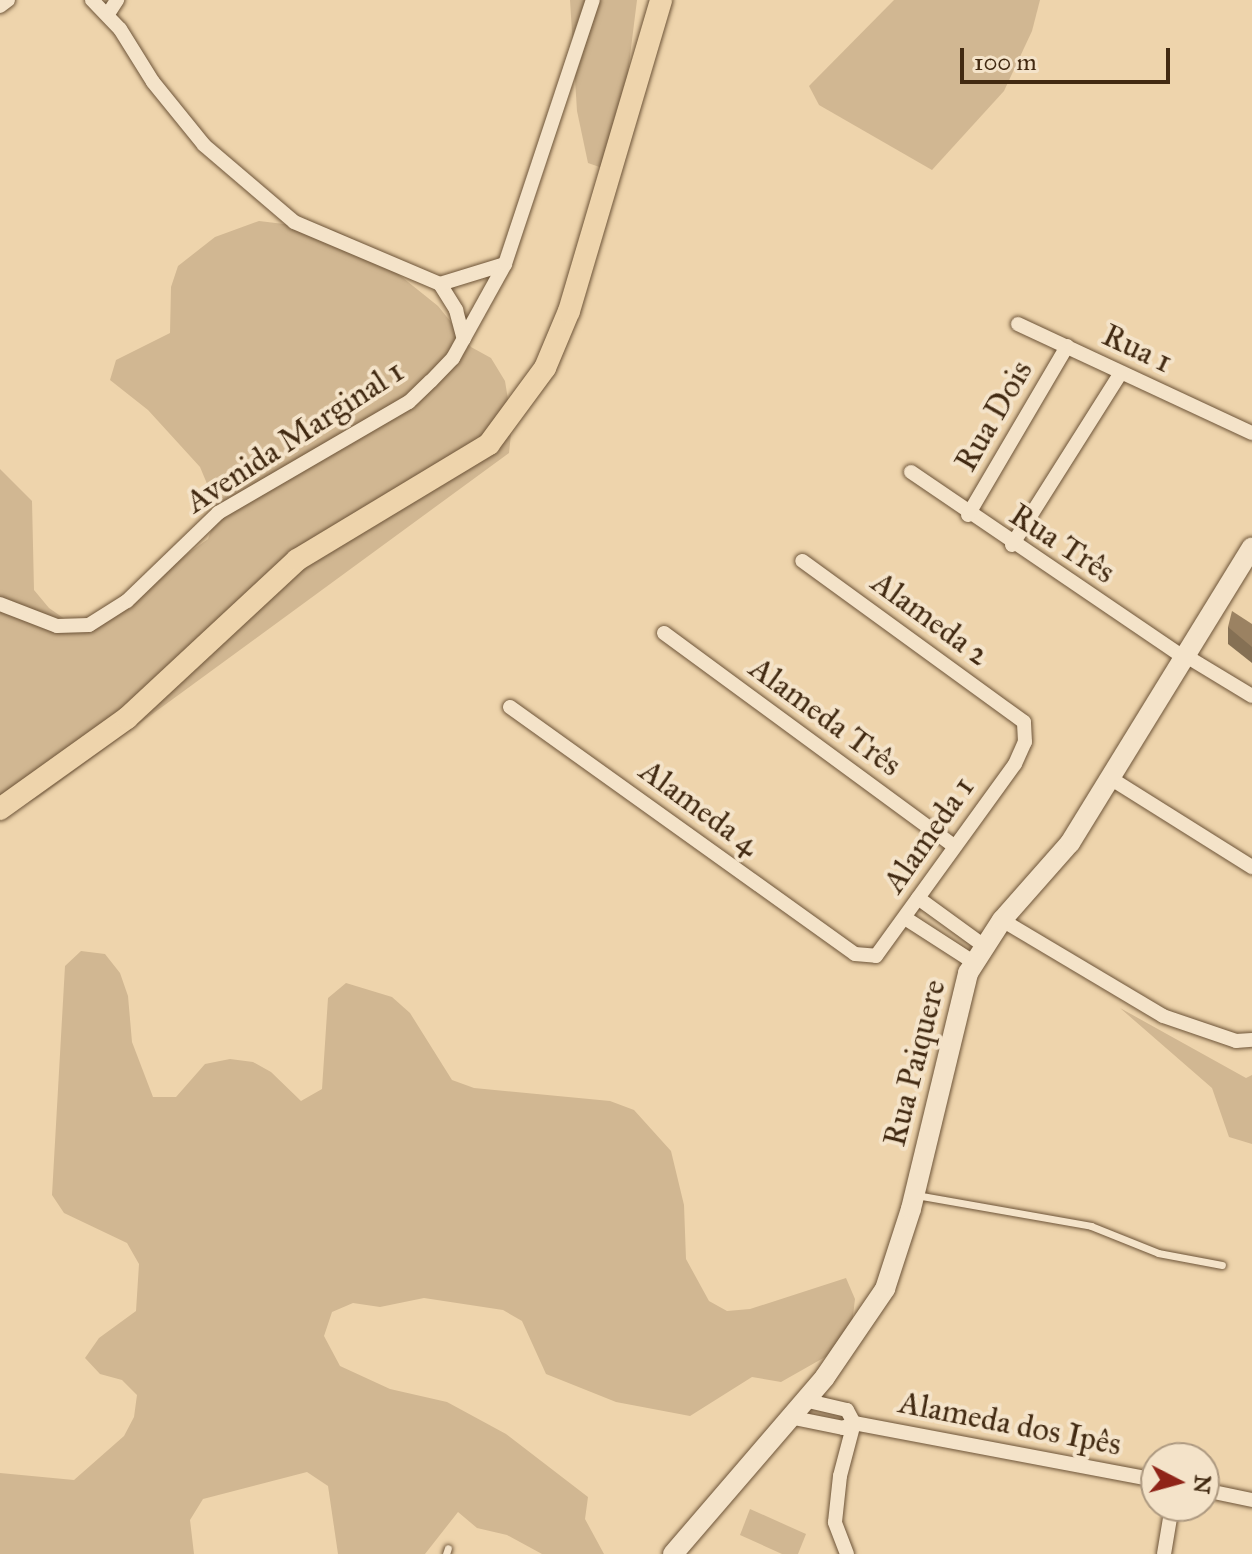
<!DOCTYPE html>
<meta charset="utf-8">
<style>
body{margin:0}
#map{position:relative;width:1252px;height:1554px;overflow:hidden;background:#eed4ac;font-family:"IM FELL Great Primer",serif}
div>[style]{position:absolute}
[style*='--x']{left:calc(var(--x)*1px);top:calc(var(--y)*1px);width:calc(var(--w)*1px);rotate:calc(var(--a)*1deg)}
.green>*{inset:0;background:#d1b792}
.roads{filter:drop-shadow(0 0 2px #6d5438) drop-shadow(0 0 2px #6d5438)}
.lane>*{height:7px;margin:-3.5px;padding:0 3.5px;transform-origin:3.5px;border-radius:3.5px;background:#f4e3c9}
.street>*{height:14px;margin:-7px;padding:0 7px;transform-origin:7px;border-radius:7px;background:#f4e3c9}
.secondary>*{height:20px;margin:-10px;padding:0 10px;transform-origin:10px;border-radius:10px;background:#f4e3c9}
.primary>*{height:22px;margin:-11px;padding:0 11px;transform-origin:11px;border-radius:11px;background:#eed4ac}
.wall>*{inset:0;background:#857054}
.building>*{inset:0;background:#9b8262}
span{translate:-50% -50%;white-space:nowrap;text-align:center;line-height:1.15;-webkit-text-stroke:8px #f4e3c9;paint-order:stroke}
.street-label{font-size:32px;color:#422a12}
.north{position:absolute;left:1140px;top:1442px;width:80px;height:80px;box-sizing:border-box;background:#f4e3c9;border:2px solid #ad9980;border-radius:50%;rotate:96deg;font-size:22px;font-weight:700;line-height:32px;text-align:center;color:#422a12}
.north::after{content:'';display:block;margin:auto;width:28px;height:36px;background:#8f2418;clip-path:polygon(50% 0,100% 100%,50% 72%,0 100%)}
.scale{position:absolute;left:960px;top:48px;width:210px;height:36px;box-sizing:border-box;border:4px solid #422a12;border-top:0;padding-left:10px;font-size:24px;line-height:28px;white-space:nowrap;color:#422a12;-webkit-text-stroke:6px #f4e3c9;paint-order:stroke}
</style>
<div id="map">
<div class="green">
<div style="clip-path:polygon(570px 0,637px 0,624px 104px,608px 170px,588px 163px,577px 111px)"></div>
<div style="clip-path:polygon(894px 0,1040px 0,1032px 31px,1004px 91px,932px 170px,819px 105px,809px 86px)"></div>
<div style="clip-path:polygon(259px 221px,334px 230px,357px 241px,438px 306px,471px 347px,491px 358px,505px 381px,512px 424px,509px 453px,39px 797px,0 817px,0 469px,32px 501px,34px 590px,49px 608px,72px 624px,93px 622px,208px 539px,215px 519px,213px 498px,200px 467px,148px 410px,110px 380px,116px 360px,170px 333px,171px 287px,178px 266px,215px 237px)"></div>
<div style="clip-path:polygon(81px 951px,105px 954px,120px 973px,128px 996px,132px 1042px,153px 1097px,176px 1097px,205px 1064px,230px 1059px,253px 1062px,271px 1072px,301px 1101px,322px 1089px,328px 998px,346px 983px,392px 997px,410px 1013px,452px 1080px,474px 1088px,610px 1101px,634px 1110px,671px 1151px,684px 1205px,686px 1259px,709px 1301px,727px 1311px,750px 1309px,846px 1278px,855px 1299px,852px 1324px,841px 1348px,781px 1382px,752px 1377px,690px 1416px,616px 1402px,546px 1374px,522px 1321px,503px 1310px,424px 1298px,380px 1307px,353px 1303px,332px 1312px,324px 1336px,340px 1366px,390px 1389px,447px 1402px,506px 1434px,588px 1497px,585px 1519px,604px 1554px,542px 1554px,507px 1535px,477px 1528px,458px 1512px,425px 1554px,338px 1554px,328px 1486px,307px 1472px,203px 1499px,190px 1520px,194px 1554px,0 1554px,0 1473px,74px 1480px,124px 1436px,134px 1417px,137px 1395px,122px 1380px,100px 1374px,85px 1358px,99px 1338px,136px 1311px,139px 1264px,127px 1243px,64px 1213px,52px 1195px,65px 966px)"></div>
<div style="clip-path:polygon(1120px 1008px,1246px 1078px,1252px 1075px,1252px 1144px,1229px 1137px,1212px 1088px)"></div>
<div style="clip-path:polygon(750px 1509px,806px 1534px,798px 1554px,782px 1554px,740px 1535px)"></div>
</div>
<div class="roads">
<div class="lane">
<div style="--x:916;--y:1195;--w:178;--a:10"></div>
<div style="--x:1091;--y:1226;--w:72;--a:21.9"></div>
<div style="--x:1158;--y:1253;--w:65;--a:10.6"></div>
<div style="--x:446;--y:1554;--w:6;--a:-72"></div>
</div>
<div class="street">
<div style="--x:92;--y:0;--w:40;--a:46"></div>
<div style="--x:120;--y:29;--w:62;--a:58.1"></div>
<div style="--x:153;--y:82;--w:81;--a:51"></div>
<div style="--x:204;--y:145;--w:118;--a:40.5"></div>
<div style="--x:294;--y:222;--w:159;--a:23"></div>
<div style="--x:440;--y:284;--w:31;--a:58"></div>
<div style="--x:456;--y:310;--w:30;--a:75"></div>
<div style="--x:0;--y:6;--w:10;--a:-37"></div>
<div style="--x:108;--y:14;--w:17;--a:-57"></div>
<div style="--x:440;--y:284;--w:68;--a:-17.1"></div>
<div style="--x:1018;--y:324;--w:258;--a:25"></div>
<div style="--x:911;--y:472;--w:331;--a:34.2"></div>
<div style="--x:968;--y:515;--w:196;--a:-59.6"></div>
<div style="--x:1012;--y:545;--w:202;--a:-57.7"></div>
<div style="--x:0;--y:604;--w:61;--a:21.1"></div>
<div style="--x:57;--y:626;--w:32;--a:-2"></div>
<div style="--x:89;--y:625;--w:45;--a:-32.3"></div>
<div style="--x:127;--y:601;--w:127;--a:-44"></div>
<div style="--x:218;--y:513;--w:221;--a:-30.2"></div>
<div style="--x:409;--y:402;--w:30;--a:-44"></div>
<div style="--x:431;--y:381;--w:32;--a:-46"></div>
<div style="--x:453;--y:358;--w:107;--a:-61"></div>
<div style="--x:505;--y:264;--w:278;--a:-71.6"></div>
<div style="--x:664;--y:633;--w:360;--a:36.3"></div>
<div style="--x:1186;--y:656;--w:77;--a:31.2"></div>
<div style="--x:510;--y:707;--w:424;--a:35.6"></div>
<div style="--x:855;--y:954;--w:21;--a:5"></div>
<div style="--x:876;--y:956;--w:237;--a:-54.1"></div>
<div style="--x:1015;--y:764;--w:24;--a:-66"></div>
<div style="--x:1025;--y:742;--w:20;--a:-93"></div>
<div style="--x:1024;--y:722;--w:274;--a:-144"></div>
<div style="--x:1110;--y:778;--w:168;--a:32.1"></div>
<div style="--x:918;--y:898;--w:82;--a:36"></div>
<div style="--x:905;--y:918;--w:81;--a:32.9"></div>
<div style="--x:1002;--y:920;--w:187;--a:30.8"></div>
<div style="--x:1163;--y:1016;--w:77;--a:18.9"></div>
<div style="--x:1236;--y:1041;--w:16;--a:-4"></div>
<div style="--x:804;--y:1400;--w:44;--a:13.1"></div>
<div style="--x:847;--y:1410;--w:15;--a:62"></div>
<div style="--x:789;--y:1417;--w:55;--a:11.5"></div>
<div style="--x:843;--y:1428;--w:12;--a:-24"></div>
<div style="--x:854;--y:1423;--w:307;--a:10.7"></div>
<div style="--x:1204;--y:1490;--w:49;--a:11.8"></div>
<div style="--x:847;--y:1554;--w:34;--a:-111"></div>
<div style="--x:835;--y:1522;--w:46;--a:-83.8"></div>
<div style="--x:840;--y:1476;--w:55;--a:-75.2"></div>
<div style="--x:1164;--y:1554;--w:49;--a:-80.5"></div>
</div>
<div class="secondary">
<div style="--x:673;--y:1554;--w:233;--a:-49.3"></div>
<div style="--x:825;--y:1377;--w:107;--a:-55.7"></div>
<div style="--x:885;--y:1289;--w:84;--a:-72"></div>
<div style="--x:911;--y:1209;--w:243;--a:-76.4"></div>
<div style="--x:968;--y:973;--w:63;--a:-57.3"></div>
<div style="--x:1002;--y:920;--w:103;--a:-48.6"></div>
<div style="--x:1070;--y:843;--w:347;--a:-58.4"></div>
</div>
<div class="primary">
<div style="--x:0;--y:809;--w:156;--a:-35.6"></div>
<div style="--x:127;--y:718;--w:232;--a:-42.9"></div>
<div style="--x:297;--y:560;--w:224;--a:-31.1"></div>
<div style="--x:489;--y:444;--w:94;--a:-53.6"></div>
<div style="--x:545;--y:368;--w:62;--a:-67.2"></div>
<div style="--x:569;--y:311;--w:324;--a:-73.5"></div>
</div>
</div>
<div class="wall">
<div style="clip-path:polygon(1252px 624px,1252px 663px,1228px 644px,1228px 627px)"></div>
</div>
<div class="building">
<div style="clip-path:polygon(1232px 611px,1252px 624px,1252px 647px,1228px 627px)"></div>
</div>
<div class="street-label">
<span style="left:1137px;top:349px;rotate:25deg">Rua 1</span>
<span style="left:994px;top:416px;rotate:-60deg">Rua Dois</span>
<span style="left:295px;top:437px;rotate:-33deg">Avenida Marginal 1</span>
<span style="left:1062px;top:544px;rotate:33deg">Rua Três</span>
<span style="left:930px;top:619px;rotate:36deg">Alameda 2</span>
<span style="left:825px;top:717px;rotate:36deg">Alameda Três</span>
<span style="left:699px;top:808px;rotate:36deg">Alameda 4</span>
<span style="left:929px;top:835px;rotate:-55deg">Alameda 1</span>
<span style="left:915px;top:1063px;rotate:-76deg">Rua Paiquere</span>
<span style="left:1010px;top:1424px;rotate:11deg">Alameda dos Ipês</span>
</div>
<div class="north">N</div>
<div class="scale">100 m</div>
</div>
